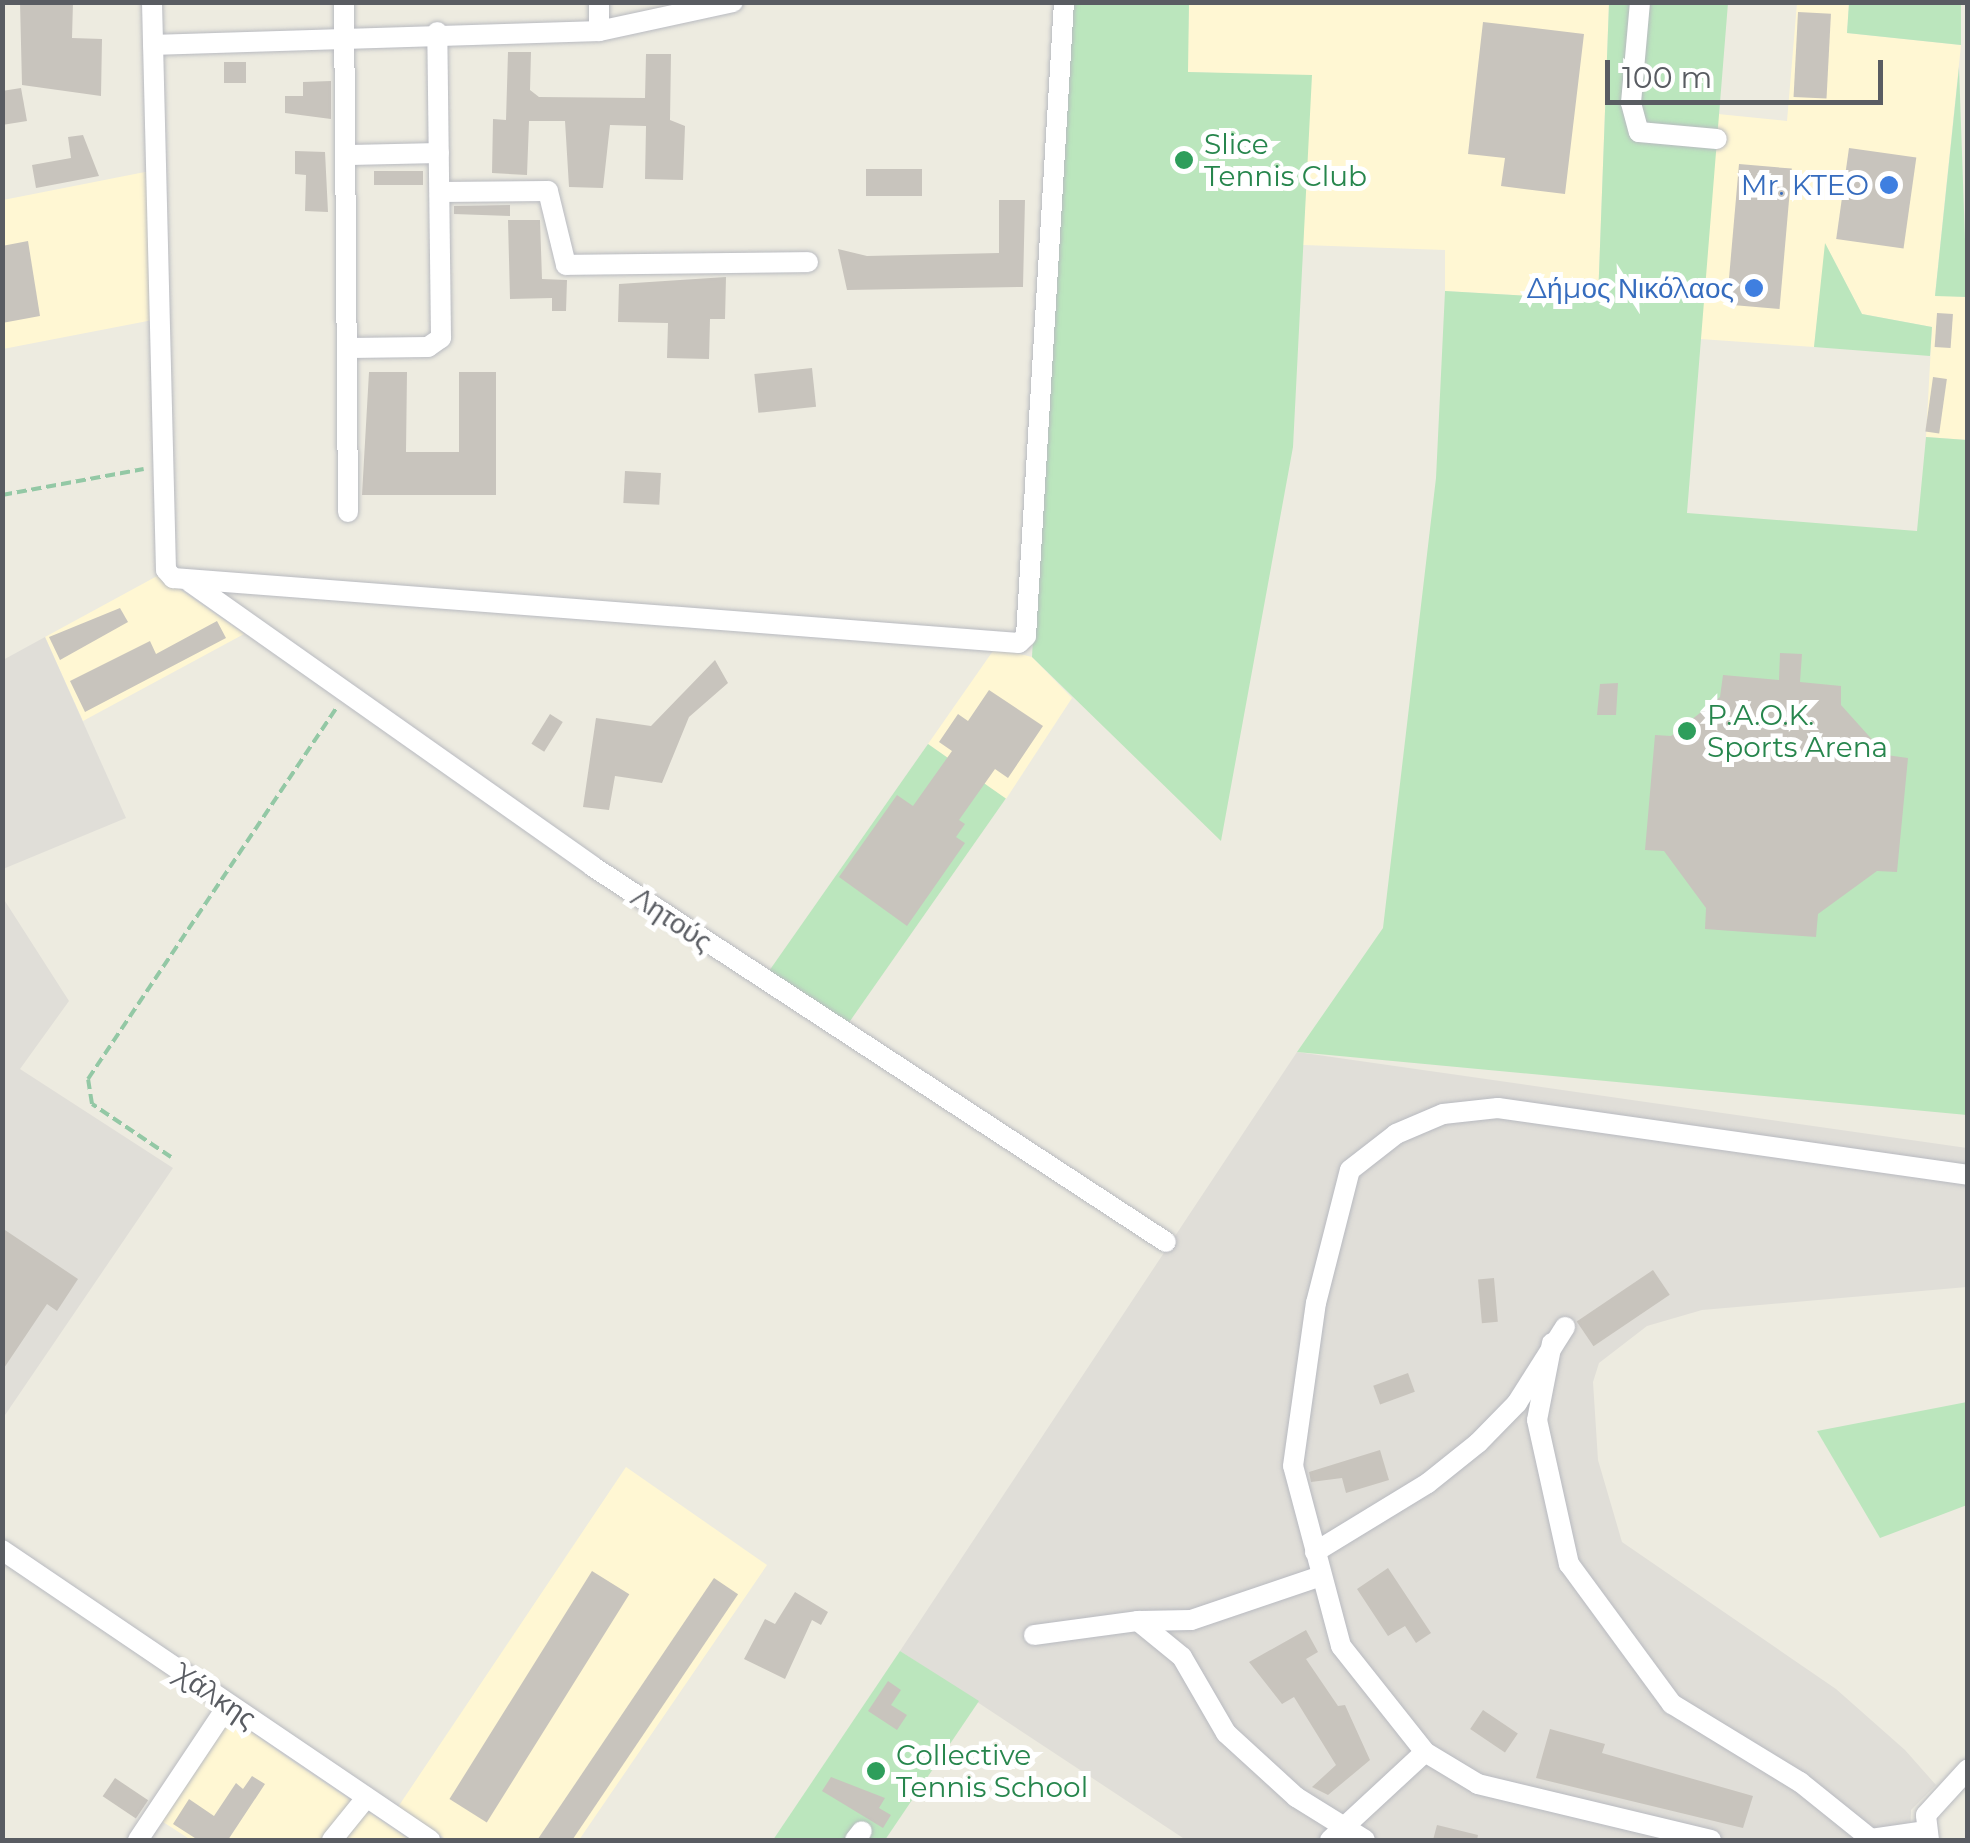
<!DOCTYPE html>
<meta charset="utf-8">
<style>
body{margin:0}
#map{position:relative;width:1970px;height:1843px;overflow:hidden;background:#edebe0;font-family:Montserrat,sans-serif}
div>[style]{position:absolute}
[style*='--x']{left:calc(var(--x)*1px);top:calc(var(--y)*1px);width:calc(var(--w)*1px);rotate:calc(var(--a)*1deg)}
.commercial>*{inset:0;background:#fff7d3}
.industrial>*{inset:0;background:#e0ded8}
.green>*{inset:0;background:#bbe6bd;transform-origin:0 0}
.building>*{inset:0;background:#c8c4bd;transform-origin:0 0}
.path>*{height:4px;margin-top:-2px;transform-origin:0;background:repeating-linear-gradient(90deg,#93c8a5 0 10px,transparent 0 15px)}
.roads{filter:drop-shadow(0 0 2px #b8bac0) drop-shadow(0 0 2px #b8bac0)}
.minor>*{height:20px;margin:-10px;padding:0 10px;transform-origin:10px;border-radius:10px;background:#fff}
.dots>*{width:28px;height:28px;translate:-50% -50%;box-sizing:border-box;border:5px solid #fff;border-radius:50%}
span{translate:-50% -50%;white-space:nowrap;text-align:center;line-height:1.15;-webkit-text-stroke:10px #fff;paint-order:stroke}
.leisure-label{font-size:28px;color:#27864d}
.left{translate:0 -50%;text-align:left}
.shop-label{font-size:28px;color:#366cbe}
.right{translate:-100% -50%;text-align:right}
.street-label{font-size:28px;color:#595c62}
.frame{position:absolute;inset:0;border:5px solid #595c62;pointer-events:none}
.scale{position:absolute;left:1605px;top:60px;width:278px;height:45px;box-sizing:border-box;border:5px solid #595c62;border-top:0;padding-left:12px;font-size:30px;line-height:35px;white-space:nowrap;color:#595c62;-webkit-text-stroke:8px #fff;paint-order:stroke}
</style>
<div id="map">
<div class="commercial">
<div style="clip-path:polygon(1189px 3px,1609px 3px,1598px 300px,1445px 291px,1445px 250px,1303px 245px,1311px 76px,1187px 72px)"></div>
<div style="clip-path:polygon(1797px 3px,1849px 3px,1847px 33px,1961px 45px,1935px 295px,1967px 297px,1967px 440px,1926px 437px,1932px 327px,1862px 314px,1826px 245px,1814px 347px,1700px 339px,1718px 114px,1787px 121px)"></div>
<div style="clip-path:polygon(150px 171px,158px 319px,3px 349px,3px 200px)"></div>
<div style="clip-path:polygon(159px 575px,244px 634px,83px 721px,45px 637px)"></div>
<div style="clip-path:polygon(995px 648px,1032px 657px,1072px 698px,1006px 799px,928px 744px)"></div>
<div style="clip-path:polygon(626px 1467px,767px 1565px,579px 1840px,447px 1840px,398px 1807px)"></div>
<div style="clip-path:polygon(230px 1717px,286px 1757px,410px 1840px,191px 1840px,160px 1820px)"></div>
</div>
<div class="industrial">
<div style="clip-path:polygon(45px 637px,126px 818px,3px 869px,3px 660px)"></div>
<div style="clip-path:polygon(3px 898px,69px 1001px,20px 1069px,173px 1168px,3px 1418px)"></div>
<div style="clip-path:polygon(1297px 1052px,1967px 1148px,1967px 1287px,1702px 1310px,1647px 1326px,1599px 1363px,1593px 1382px,1598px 1460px,1622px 1542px,1836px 1689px,1905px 1750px,1936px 1785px,1911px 1810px,1910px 1840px,1186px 1840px,900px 1651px)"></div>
</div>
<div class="green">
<div style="clip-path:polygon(1069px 3px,1189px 3px,1188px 72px,1312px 75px,1293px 447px,1221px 841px,1032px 657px)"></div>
<div style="clip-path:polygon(1609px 3px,1728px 3px,1687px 513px,1917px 531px,1926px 437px,1967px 440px,1967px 1115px,1297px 1052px,1383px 928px,1436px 478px,1445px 291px,1598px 300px)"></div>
<div style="clip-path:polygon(1849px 3px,1961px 3px,1961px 45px,1847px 33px)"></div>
<div style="clip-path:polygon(1959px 67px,1967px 297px,1935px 296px)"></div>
<div style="clip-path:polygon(1825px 243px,1862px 314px,1932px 327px,1930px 356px,1814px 347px)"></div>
<div style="left:928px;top:744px;width:95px;height:278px;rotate:35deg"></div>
<div style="clip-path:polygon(1967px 1402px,1967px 1505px,1880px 1538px,1817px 1431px)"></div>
<div style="clip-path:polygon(900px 1651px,979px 1701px,885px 1840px,773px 1840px)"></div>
</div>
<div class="building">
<div style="clip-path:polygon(20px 2px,73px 2px,72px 38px,102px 39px,101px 96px,22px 85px)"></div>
<div style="left:1798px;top:12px;width:33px;height:85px;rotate:3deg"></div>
<div style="clip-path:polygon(1483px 22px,1584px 34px,1565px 194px,1501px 186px,1505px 158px,1468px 154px)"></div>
<div style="clip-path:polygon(508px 52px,531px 52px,530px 90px,539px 97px,645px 98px,646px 54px,671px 54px,670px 120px,685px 126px,683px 180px,645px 179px,646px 126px,610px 125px,603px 188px,569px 187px,565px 121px,529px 121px,527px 175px,492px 173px,493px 119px,506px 120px)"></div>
<div style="left:246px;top:62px;width:21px;height:22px;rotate:90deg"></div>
<div style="clip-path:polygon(331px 81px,331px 119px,285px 113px,285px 96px,303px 96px,303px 82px)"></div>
<div style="clip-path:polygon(21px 88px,27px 121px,2px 125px,2px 91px)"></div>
<div style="clip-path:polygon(83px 135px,99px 176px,36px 188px,32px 165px,71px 158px,68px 137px)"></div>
<div style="left:1849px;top:148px;width:68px;height:92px;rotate:8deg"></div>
<div style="clip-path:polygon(295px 151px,325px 152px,328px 212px,305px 211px,306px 175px,295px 174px)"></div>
<div style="left:1739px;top:164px;width:53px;height:141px;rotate:5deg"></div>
<div style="left:866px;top:169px;width:56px;height:27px"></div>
<div style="left:423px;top:171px;width:14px;height:49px;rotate:90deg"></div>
<div style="clip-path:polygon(999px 200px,1025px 200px,1023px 287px,847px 290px,838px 249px,867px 256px,999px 253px)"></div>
<div style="clip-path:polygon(510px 205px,510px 216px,454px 214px,454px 206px)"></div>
<div style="clip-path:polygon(508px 220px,540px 220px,542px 279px,567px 280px,566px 311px,552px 311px,552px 298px,510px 299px)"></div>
<div style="clip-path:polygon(28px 241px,40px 316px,2px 323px,2px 246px)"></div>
<div style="clip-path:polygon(726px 277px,725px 319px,710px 319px,709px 359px,667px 358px,668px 323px,618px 322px,619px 284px)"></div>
<div style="left:1937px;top:313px;width:16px;height:34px;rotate:4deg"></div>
<div style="left:812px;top:368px;width:39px;height:58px;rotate:84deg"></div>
<div style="clip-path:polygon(369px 372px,407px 372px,406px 452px,459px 452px,459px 372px,496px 372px,496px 495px,362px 495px)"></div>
<div style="left:1933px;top:377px;width:14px;height:55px;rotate:8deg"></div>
<div style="left:625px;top:471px;width:36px;height:32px;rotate:3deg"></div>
<div style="clip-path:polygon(120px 608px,128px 622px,60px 660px,49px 637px)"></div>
<div style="clip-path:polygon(217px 621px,226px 638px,85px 712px,70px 681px,150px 641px,156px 654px)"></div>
<div style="clip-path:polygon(1780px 653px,1802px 654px,1800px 682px,1841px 686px,1841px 705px,1886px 755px,1908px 758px,1897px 872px,1877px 871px,1818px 914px,1816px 937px,1705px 929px,1706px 908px,1664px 851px,1645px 850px,1655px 735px,1671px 736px,1720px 697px,1723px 675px,1779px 680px)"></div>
<div style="clip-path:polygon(715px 660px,728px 683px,689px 717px,662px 783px,615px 776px,609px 810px,583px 807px,596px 718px,651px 726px)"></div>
<div style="clip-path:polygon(1618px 683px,1616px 715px,1597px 715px,1600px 684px)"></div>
<div style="clip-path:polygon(989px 690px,1043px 726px,1008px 778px,995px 769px,959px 820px,965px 824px,956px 837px,965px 843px,907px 926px,839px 877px,897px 795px,913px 806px,952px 751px,939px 742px,958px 714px,968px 721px)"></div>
<div style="left:550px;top:714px;width:15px;height:35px;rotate:32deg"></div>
<div style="clip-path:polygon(2px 1228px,78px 1279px,57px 1311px,47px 1304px,2px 1371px)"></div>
<div style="left:1653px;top:1270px;width:30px;height:92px;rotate:56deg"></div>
<div style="left:1494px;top:1278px;width:44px;height:16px;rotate:85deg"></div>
<div style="left:1408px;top:1373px;width:20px;height:37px;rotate:70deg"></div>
<div style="clip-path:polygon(1380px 1450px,1389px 1480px,1346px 1493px,1342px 1478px,1311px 1482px,1309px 1472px)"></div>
<div style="clip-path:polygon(1388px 1568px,1431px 1633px,1416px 1643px,1405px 1626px,1388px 1636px,1357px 1589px)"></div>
<div style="left:592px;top:1571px;width:44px;height:269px;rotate:32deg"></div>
<div style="left:714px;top:1578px;width:29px;height:317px;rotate:34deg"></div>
<div style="clip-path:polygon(795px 1592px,828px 1612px,821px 1625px,812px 1620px,785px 1679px,744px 1659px,765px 1619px,775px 1624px)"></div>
<div style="clip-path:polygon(1306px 1630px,1318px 1652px,1306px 1659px,1338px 1706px,1345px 1705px,1370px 1760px,1328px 1795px,1312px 1787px,1336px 1765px,1294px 1697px,1282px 1704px,1249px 1662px)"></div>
<div style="clip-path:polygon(888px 1681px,901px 1690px,891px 1705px,907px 1715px,897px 1730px,868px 1711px)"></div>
<div style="left:1483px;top:1710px;width:42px;height:23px;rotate:34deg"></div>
<div style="clip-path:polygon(1550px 1729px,1605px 1744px,1602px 1753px,1753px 1796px,1743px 1828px,1536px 1778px)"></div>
<div style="clip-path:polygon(252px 1776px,265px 1784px,228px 1840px,198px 1840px,173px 1824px,189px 1799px,214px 1816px,236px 1783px,243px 1789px)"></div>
<div style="clip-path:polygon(831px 1777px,885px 1798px,879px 1808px,891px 1815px,883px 1828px,822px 1791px)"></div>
<div style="left:115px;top:1778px;width:40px;height:22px;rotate:34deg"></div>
<div style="clip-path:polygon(1437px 1825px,1478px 1835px,1477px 1840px,1433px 1840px)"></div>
</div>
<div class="path">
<div style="--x:2;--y:495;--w:144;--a:-10.4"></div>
<div style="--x:171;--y:1157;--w:95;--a:-146.1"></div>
<div style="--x:92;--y:1104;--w:25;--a:-99"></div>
<div style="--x:88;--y:1079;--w:446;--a:-56.2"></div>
</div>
<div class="roads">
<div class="minor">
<div style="--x:152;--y:2;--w:568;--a:88.59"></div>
<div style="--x:166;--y:570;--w:11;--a:49"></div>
<div style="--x:173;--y:578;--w:848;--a:4.39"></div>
<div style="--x:1019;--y:643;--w:10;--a:-45"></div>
<div style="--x:1026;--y:636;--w:635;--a:-86.57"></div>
<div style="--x:344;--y:2;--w:510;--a:89.55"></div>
<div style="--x:1640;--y:2;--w:101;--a:95.1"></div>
<div style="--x:1631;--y:103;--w:30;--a:75"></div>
<div style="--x:1639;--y:132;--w:78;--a:5.1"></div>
<div style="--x:599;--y:31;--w:137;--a:-12.2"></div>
<div style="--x:153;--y:45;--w:446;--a:-1.8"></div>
<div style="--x:599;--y:31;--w:29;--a:-90"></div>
<div style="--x:350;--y:155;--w:89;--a:-1.3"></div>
<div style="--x:440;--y:192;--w:108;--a:-0.5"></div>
<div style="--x:548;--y:191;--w:76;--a:76.3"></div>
<div style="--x:566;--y:265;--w:242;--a:-0.7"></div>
<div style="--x:349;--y:348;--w:79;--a:-0.7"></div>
<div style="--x:428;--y:347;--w:16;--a:-35"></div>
<div style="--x:441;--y:338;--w:306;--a:-90.7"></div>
<div style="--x:190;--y:582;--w:492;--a:35.2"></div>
<div style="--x:592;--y:866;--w:686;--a:33.23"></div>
<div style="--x:1552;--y:1343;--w:78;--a:101"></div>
<div style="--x:1537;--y:1420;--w:148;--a:77.5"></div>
<div style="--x:1569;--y:1564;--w:174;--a:53.7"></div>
<div style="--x:1672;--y:1704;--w:150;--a:31.4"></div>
<div style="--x:1800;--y:1782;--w:91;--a:38.8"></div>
<div style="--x:2;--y:1550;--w:517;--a:34.12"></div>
<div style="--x:1315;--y:1552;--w:132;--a:-31.4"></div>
<div style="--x:1428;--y:1483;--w:64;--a:-38.7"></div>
<div style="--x:1478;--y:1443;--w:56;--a:-45.7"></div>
<div style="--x:1517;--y:1403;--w:90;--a:-57.7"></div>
<div style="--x:1321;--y:1576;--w:137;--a:161.3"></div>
<div style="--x:1191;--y:1620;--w:53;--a:178.9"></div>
<div style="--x:1138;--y:1621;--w:57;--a:39.3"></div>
<div style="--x:1182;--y:1657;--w:88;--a:59.9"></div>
<div style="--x:1226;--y:1733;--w:95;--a:42.4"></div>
<div style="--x:1296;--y:1797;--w:81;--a:31.9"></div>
<div style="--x:1034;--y:1635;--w:105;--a:-7.7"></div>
<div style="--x:138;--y:1840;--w:162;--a:-56.3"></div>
<div style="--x:332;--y:1840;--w:54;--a:-51"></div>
<div style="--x:855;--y:1840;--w:11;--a:-52"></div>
<div style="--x:1330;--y:1840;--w:129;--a:-42.8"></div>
<div style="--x:1711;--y:1840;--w:240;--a:-166.5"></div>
<div style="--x:1478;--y:1784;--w:62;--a:-148.9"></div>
<div style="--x:1425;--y:1752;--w:135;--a:-128.4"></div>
<div style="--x:1341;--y:1646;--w:186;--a:-104.9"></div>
<div style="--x:1293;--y:1466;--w:165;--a:-82"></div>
<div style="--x:1316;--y:1303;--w:137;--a:-75.7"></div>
<div style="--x:1350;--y:1170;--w:58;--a:-38"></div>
<div style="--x:1396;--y:1134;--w:51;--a:-23.1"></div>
<div style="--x:1443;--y:1114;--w:55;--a:-6.2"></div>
<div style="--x:1498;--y:1108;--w:475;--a:8.1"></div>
<div style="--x:1864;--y:1840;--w:63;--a:-8.3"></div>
<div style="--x:1929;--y:1840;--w:25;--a:-97"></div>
<div style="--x:1926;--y:1815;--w:62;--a:-47.6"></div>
</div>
</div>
<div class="dots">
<div style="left:1184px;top:160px;background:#2e9e5b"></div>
<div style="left:1889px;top:185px;background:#3f7fe0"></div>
<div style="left:1754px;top:288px;background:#3f7fe0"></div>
<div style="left:1687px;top:731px;background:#2e9e5b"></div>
<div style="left:876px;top:1771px;background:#2e9e5b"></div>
</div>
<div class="leisure-label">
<span class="left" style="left:1204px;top:160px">Slice<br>Tennis Club</span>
<span class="left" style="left:1707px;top:731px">P.A.O.K.<br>Sports Arena</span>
<span class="left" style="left:896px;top:1771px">Collective<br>Tennis School</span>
</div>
<div class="shop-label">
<span class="right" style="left:1869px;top:185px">Mr. KTEO</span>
<span class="right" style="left:1734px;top:288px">Δήμος Νικόλαος</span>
</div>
<div class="street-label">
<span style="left:672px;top:919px;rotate:34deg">Λητούς</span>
<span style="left:216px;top:1696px;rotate:34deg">Χάλκης</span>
</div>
<div class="frame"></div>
<div class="scale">100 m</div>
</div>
